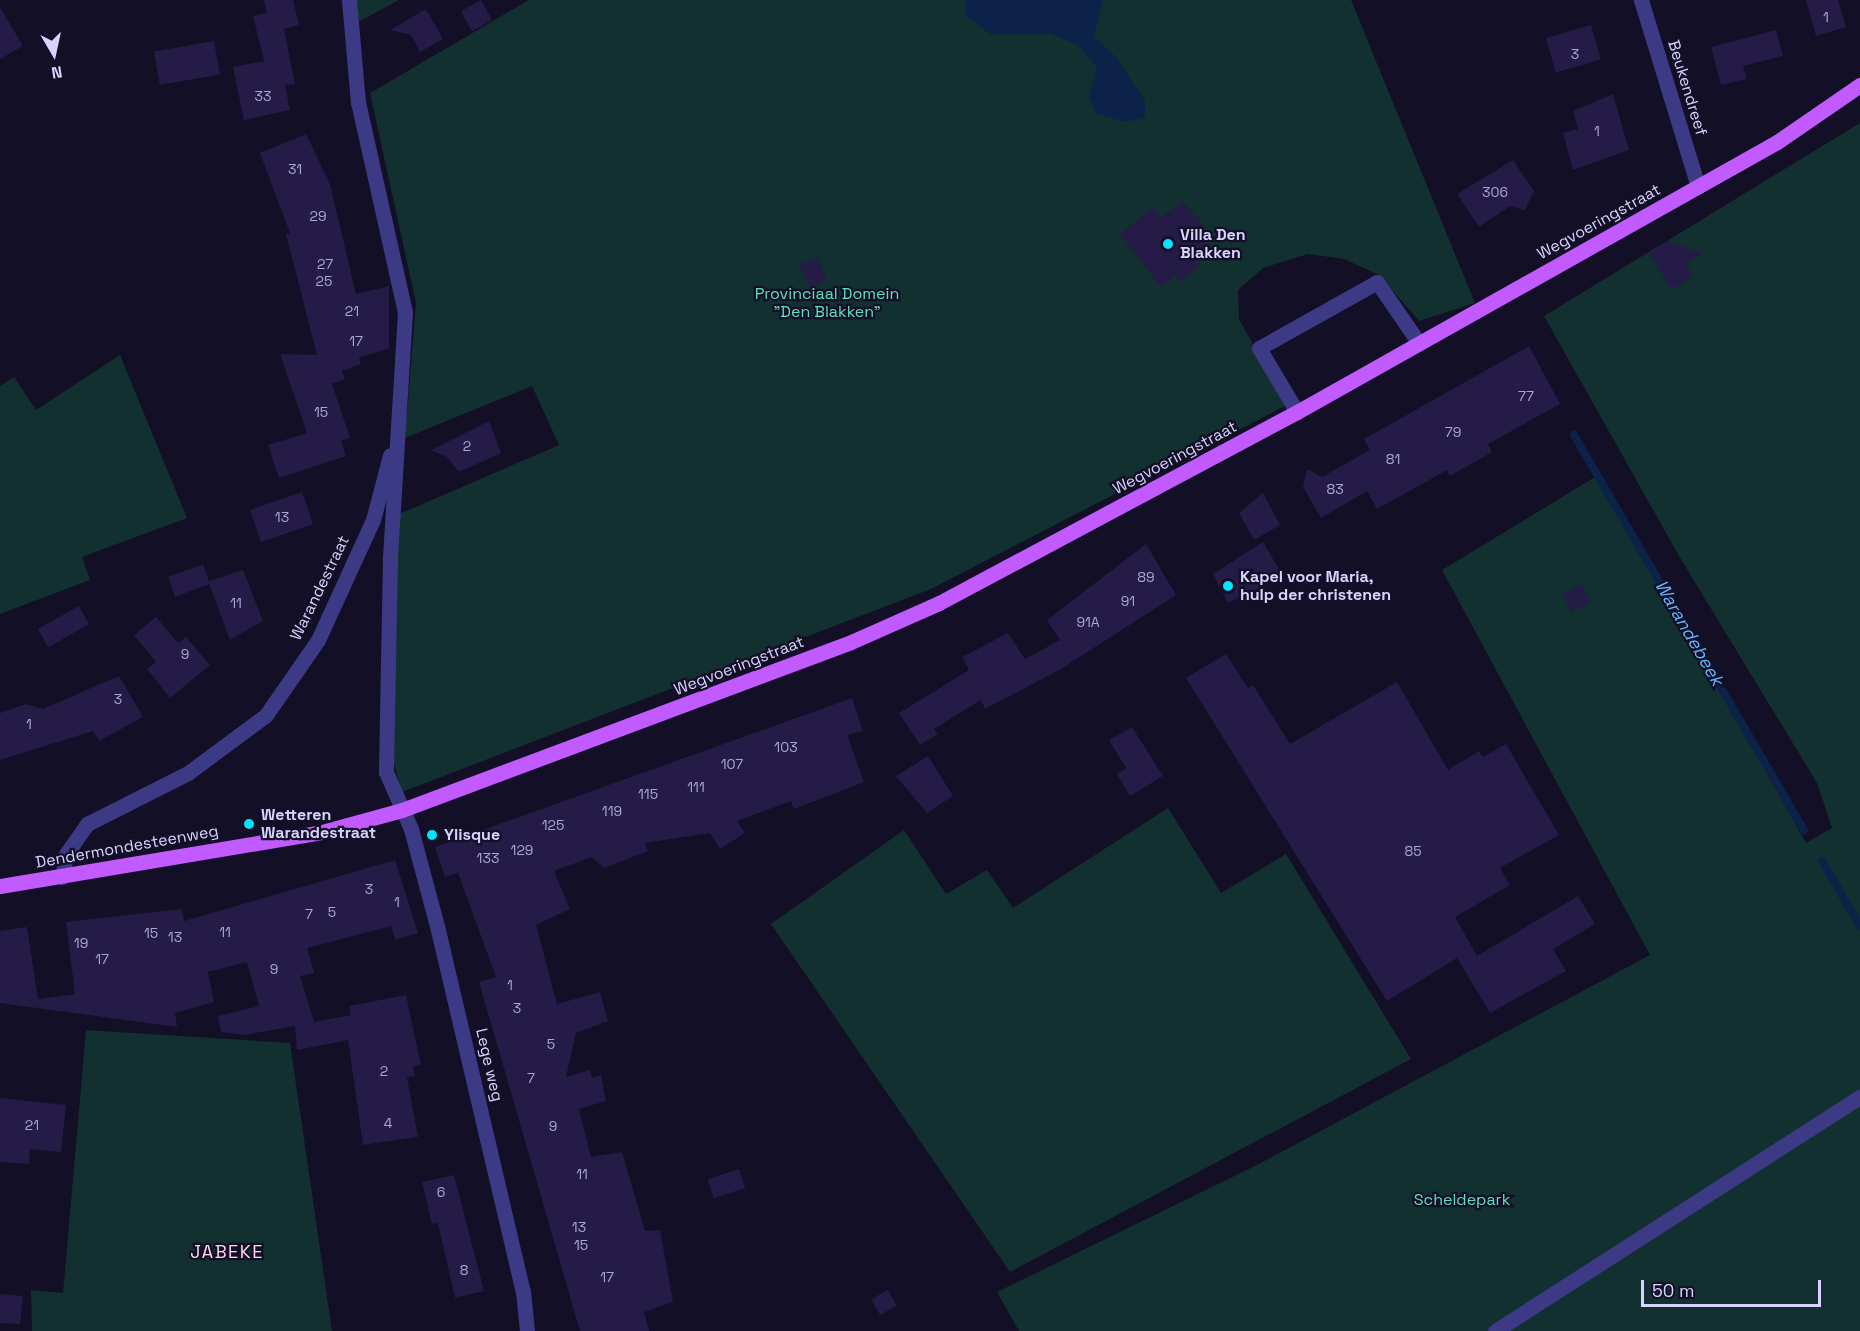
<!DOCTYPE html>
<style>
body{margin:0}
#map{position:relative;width:1860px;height:1331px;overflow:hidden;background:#130f26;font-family:"Space Grotesk",sans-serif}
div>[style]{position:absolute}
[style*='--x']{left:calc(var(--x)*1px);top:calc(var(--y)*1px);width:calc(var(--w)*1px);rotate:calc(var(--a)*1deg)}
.green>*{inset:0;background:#12302f}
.water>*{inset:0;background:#0c2248}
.stream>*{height:8px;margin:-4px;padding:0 4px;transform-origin:4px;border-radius:4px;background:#0c2248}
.building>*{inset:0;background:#241b47;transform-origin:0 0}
.minor>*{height:15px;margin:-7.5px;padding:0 7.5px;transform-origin:7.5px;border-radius:7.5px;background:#3d3a85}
.major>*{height:15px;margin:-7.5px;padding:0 7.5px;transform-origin:7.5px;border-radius:7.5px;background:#c25bff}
.dots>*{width:16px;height:16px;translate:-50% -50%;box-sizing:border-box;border:3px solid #130f26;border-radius:50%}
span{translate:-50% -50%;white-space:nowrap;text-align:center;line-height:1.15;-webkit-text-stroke:4.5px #130f26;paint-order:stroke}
.number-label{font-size:14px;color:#aca6d1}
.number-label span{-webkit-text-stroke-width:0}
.street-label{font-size:16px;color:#d9d4ff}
.poi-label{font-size:16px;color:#d9d4ff;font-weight:700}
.left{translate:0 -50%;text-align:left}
.park-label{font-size:16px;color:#5fe0c0}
.water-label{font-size:18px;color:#62b6ff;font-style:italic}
.neighbourhood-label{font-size:18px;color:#ffd6f0;letter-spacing:1.5px}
.north{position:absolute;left:24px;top:24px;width:60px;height:60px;-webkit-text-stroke:4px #130f26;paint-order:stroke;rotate:171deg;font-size:16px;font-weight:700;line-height:24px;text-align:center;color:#d9d4ff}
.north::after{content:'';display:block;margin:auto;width:21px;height:27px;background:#d9d4ff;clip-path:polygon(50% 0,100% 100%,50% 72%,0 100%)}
.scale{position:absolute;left:1641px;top:1280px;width:180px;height:27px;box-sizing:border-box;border:3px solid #d9d4ff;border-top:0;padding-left:8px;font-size:18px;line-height:21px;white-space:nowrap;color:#d9d4ff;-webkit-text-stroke:4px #130f26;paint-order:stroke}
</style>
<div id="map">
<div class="green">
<div style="clip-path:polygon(357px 0,399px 0,358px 22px)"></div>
<div style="clip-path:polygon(529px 0,1351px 0,1475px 303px,1419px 321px,1379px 275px,1344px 259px,1308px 254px,1263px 268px,1238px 290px,1239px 319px,1287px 405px,931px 589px,402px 792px,389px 746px,397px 515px,559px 445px,532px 386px,405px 438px,416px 303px,370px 93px)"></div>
<div style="clip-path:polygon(1860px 123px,1860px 1331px,1019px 1331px,997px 1292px,1257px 1165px,1650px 955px,1442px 570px,1600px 474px,1806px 843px,1832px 828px,1817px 783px,1679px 556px,1544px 316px)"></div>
<div style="clip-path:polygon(120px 355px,187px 518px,82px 557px,90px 580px,0 614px,0 386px,14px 377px,36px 410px)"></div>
<div style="clip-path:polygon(1168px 808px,1221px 893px,1286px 854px,1411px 1059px,1010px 1272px,771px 924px,904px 830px,946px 894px,987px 870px,1013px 908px)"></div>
<div style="clip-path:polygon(86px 1030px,290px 1043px,332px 1331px,32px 1331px,31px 1290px,63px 1293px)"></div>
</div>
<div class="water">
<div style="clip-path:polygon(966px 0,1103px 0,1094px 37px,1116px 57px,1145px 101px,1145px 118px,1125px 122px,1095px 113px,1089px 96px,1097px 67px,1076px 44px,1051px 34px,990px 34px,966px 16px)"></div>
</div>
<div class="stream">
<div style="--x:1574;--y:435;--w:457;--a:59.8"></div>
<div style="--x:1822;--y:861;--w:75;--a:59.7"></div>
</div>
<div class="building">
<div style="clip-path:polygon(264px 0,293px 0,299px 25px,284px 29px,295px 84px,285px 85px,290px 110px,244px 120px,233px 67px,264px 61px,253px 16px,267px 13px)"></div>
<div style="left:481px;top:0;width:23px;height:23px;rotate:61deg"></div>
<div style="clip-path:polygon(1806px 0,1838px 0,1846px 27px,1816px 36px)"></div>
<div style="clip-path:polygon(0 7px,23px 46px,0 59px)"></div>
<div style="clip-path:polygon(426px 9px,443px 39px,420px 52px,411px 35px,390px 30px)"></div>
<div style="left:1591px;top:25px;width:36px;height:47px;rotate:74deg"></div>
<div style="clip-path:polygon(1776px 30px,1783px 56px,1743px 66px,1747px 79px,1721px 85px,1711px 47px)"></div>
<div style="left:214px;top:41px;width:34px;height:61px;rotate:80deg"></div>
<div style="clip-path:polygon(1613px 94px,1629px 150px,1573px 170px,1563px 133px,1578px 129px,1573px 111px)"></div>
<div style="clip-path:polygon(306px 134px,330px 184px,356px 294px,389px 286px,389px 348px,359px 358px,361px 364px,342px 371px,345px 379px,332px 384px,350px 438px,341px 441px,346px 456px,279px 478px,268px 445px,307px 433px,280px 354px,317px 355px,286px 234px,290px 233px,260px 153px)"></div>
<div style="clip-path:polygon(1513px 160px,1534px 191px,1525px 210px,1510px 206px,1479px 227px,1457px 194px)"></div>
<div style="clip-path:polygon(1183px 202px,1203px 224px,1202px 237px,1211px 248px,1196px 259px,1201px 265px,1181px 281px,1176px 275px,1161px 287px,1120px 234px,1153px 207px,1161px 217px)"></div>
<div style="clip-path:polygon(1668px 241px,1702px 254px,1686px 263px,1693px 276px,1671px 290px,1649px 253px)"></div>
<div style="left:817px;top:257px;width:25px;height:19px;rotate:67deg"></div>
<div style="clip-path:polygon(1529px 346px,1560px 404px,1488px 444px,1492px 452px,1450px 476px,1447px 470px,1377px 509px,1367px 491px,1321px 518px,1303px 487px,1307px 469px,1322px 477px,1370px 450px,1364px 439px)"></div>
<div style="clip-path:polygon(489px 421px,501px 453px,459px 472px,447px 457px,431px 450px)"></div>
<div style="left:302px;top:492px;width:34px;height:55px;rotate:71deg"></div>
<div style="clip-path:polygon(1263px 493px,1280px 525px,1254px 540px,1239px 513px)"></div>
<div style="clip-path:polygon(1263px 542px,1283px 576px,1228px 603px,1213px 574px)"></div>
<div style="clip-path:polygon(1146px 544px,1176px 595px,1061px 669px,985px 709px,981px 700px,934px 729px,938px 734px,920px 745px,899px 713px,969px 670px,962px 657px,1008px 633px,1025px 659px,1060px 640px,1047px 620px)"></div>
<div style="clip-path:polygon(203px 564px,209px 581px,243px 570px,263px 621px,230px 640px,209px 584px,175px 597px,168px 577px)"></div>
<div style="left:1581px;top:584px;width:20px;height:22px;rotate:60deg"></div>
<div style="left:79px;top:606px;width:21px;height:47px;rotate:61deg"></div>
<div style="clip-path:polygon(156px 617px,178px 643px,186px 637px,210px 665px,170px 698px,147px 669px,156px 662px,134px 635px)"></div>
<div style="clip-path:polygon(1226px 654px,1248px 688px,1253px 685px,1290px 744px,1397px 682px,1448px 770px,1479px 751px,1483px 757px,1506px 744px,1559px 835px,1500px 868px,1510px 885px,1455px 917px,1477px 956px,1578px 896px,1595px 924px,1553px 949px,1566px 971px,1490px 1013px,1457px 958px,1387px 1001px,1186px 678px)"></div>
<div style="clip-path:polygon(119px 676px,143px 717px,99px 741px,93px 731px,0 760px,0 713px,26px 704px,43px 709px)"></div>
<div style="clip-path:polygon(852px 698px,863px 731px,847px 735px,864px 782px,794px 809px,791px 801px,737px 821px,745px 833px,720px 849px,710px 833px,645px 843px,648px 851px,604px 868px,592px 857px,554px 871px,570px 909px,536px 925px,557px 1004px,600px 992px,608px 1021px,576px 1033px,566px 1077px,590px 1070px,592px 1078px,601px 1075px,606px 1101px,579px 1109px,591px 1157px,622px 1152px,645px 1231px,660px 1230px,673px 1302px,644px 1312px,649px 1331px,580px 1331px,479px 982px,496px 977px,458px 873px,445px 877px,435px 847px)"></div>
<div style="clip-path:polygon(1132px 727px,1163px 776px,1130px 796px,1117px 774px,1126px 768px,1109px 740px)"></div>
<div style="clip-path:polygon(928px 756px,953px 796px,927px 813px,896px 776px)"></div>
<div style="clip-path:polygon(395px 860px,418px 933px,395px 940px,391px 926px,307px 948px,314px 973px,300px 976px,314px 1022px,351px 1015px,349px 1006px,406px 995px,421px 1065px,413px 1066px,415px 1076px,407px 1077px,418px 1137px,363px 1145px,348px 1040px,297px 1050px,295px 1026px,244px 1035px,221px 1032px,218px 1016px,259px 1006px,247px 962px,208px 972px,214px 1002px,175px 1013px,177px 1027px,0 1003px,0 931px,27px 927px,38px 999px,75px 994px,66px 922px,182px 909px,184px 921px)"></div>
<div style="clip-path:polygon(0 1098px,66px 1105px,61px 1152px,30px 1149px,29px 1164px,0 1162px)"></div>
<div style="left:739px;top:1169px;width:20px;height:33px;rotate:72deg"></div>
<div style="clip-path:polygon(454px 1175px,484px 1291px,455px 1298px,438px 1223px,432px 1224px,422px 1182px)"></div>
<div style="left:888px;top:1290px;width:18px;height:19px;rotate:61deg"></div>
<div style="clip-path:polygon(0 1294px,23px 1296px,20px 1324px,0 1323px)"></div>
</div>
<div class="minor">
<div style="--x:349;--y:0;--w:102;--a:85"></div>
<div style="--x:358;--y:102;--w:215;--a:77.4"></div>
<div style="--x:405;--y:312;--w:247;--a:93.5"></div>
<div style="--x:390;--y:559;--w:213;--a:91.1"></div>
<div style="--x:386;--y:772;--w:62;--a:66.3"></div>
<div style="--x:411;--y:829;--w:105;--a:75"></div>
<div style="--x:438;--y:930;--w:371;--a:76.8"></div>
<div style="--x:523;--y:1291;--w:40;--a:84.3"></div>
<div style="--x:1641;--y:0;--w:195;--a:73"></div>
<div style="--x:1297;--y:412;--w:74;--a:-120.7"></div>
<div style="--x:1259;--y:348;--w:135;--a:-29.2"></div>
<div style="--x:1377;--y:282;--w:74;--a:55.5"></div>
<div style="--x:62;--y:877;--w:23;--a:-80"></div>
<div style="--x:66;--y:854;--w:37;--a:-55"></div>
<div style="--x:87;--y:824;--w:113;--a:-26.8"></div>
<div style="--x:188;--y:773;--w:97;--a:-36.6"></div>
<div style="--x:266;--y:715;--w:91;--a:-55.3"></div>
<div style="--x:318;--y:640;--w:132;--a:-65.4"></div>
<div style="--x:373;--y:520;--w:67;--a:-75.3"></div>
<div style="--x:1495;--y:1331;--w:434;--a:-32.7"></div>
</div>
<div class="major">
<div style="--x:0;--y:886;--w:326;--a:-9.5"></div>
<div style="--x:322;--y:832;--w:83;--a:-15.4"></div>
<div style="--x:402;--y:810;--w:479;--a:-20.5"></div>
<div style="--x:851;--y:642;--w:96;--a:-23.9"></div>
<div style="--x:939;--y:603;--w:406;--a:-28.1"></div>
<div style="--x:1297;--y:412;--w:551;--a:-29.36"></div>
<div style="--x:1777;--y:142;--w:101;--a:-34.5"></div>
</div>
<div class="dots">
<div style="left:1168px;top:244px;background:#00e5ff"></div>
<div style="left:1228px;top:586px;background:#00e5ff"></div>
<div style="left:249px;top:824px;background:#00e5ff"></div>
<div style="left:432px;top:835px;background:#00e5ff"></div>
</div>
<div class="number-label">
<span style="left:1826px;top:17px">1</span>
<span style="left:1575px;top:54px">3</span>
<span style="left:263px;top:96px">33</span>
<span style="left:1597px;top:131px">1</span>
<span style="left:295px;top:169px">31</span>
<span style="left:1495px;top:192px">306</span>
<span style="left:318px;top:216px">29</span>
<span style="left:325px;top:264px">27</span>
<span style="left:324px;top:281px">25</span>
<span style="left:352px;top:311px">21</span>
<span style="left:356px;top:341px">17</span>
<span style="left:1526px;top:396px">77</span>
<span style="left:321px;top:412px">15</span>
<span style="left:1453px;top:432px">79</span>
<span style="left:467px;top:446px">2</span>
<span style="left:1393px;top:459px">81</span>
<span style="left:1335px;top:489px">83</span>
<span style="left:282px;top:517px">13</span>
<span style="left:1146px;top:577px">89</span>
<span style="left:1128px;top:601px">91</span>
<span style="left:236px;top:603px">11</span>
<span style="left:1088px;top:622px">91A</span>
<span style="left:185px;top:654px">9</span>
<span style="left:118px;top:699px">3</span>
<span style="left:29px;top:724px">1</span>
<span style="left:786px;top:747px">103</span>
<span style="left:732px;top:764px">107</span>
<span style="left:696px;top:787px">111</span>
<span style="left:648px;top:794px">115</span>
<span style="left:612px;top:811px">119</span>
<span style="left:553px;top:825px">125</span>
<span style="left:522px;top:850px">129</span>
<span style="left:1413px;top:851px">85</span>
<span style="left:488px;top:858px">133</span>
<span style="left:369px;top:889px">3</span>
<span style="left:397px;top:902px">1</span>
<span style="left:332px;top:912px">5</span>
<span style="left:309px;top:914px">7</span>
<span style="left:225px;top:932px">11</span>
<span style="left:151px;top:933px">15</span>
<span style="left:175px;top:937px">13</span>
<span style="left:81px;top:943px">19</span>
<span style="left:102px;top:959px">17</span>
<span style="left:274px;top:969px">9</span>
<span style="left:510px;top:985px">1</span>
<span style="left:517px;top:1008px">3</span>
<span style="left:551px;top:1044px">5</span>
<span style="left:384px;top:1071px">2</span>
<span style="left:531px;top:1078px">7</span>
<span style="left:388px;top:1123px">4</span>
<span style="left:32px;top:1125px">21</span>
<span style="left:553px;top:1126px">9</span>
<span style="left:582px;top:1174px">11</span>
<span style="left:441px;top:1192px">6</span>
<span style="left:579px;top:1227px">13</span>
<span style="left:581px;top:1245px">15</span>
<span style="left:464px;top:1270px">8</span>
<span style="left:607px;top:1277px">17</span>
</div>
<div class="street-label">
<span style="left:1687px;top:88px;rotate:73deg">Beukendreef</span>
<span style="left:1599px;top:222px;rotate:-29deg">Wegvoeringstraat</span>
<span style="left:1175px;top:458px;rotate:-28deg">Wegvoeringstraat</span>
<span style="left:320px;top:588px;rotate:-64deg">Warandestraat</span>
<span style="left:739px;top:666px;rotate:-21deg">Wegvoeringstraat</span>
<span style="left:127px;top:847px;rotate:-10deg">Dendermondesteenweg</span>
<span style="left:489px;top:1065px;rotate:77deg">Lege weg</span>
</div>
<div class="poi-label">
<span class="left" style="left:1180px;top:244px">Villa Den<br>Blakken</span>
<span class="left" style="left:1240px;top:586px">Kapel voor Maria,<br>hulp der christenen</span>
<span class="left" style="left:261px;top:824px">Wetteren<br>Warandestraat</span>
<span class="left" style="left:444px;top:835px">Ylisque</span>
</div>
<div class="park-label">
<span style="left:827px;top:303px">Provinciaal Domein<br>"Den Blakken"</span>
<span style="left:1462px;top:1200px">Scheldepark</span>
</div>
<div class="water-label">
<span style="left:1689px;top:633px;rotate:60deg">Warandebeek</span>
</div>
<div class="neighbourhood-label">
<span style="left:227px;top:1252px">JABEKE</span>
</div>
<div class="north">N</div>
<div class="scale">50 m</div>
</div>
